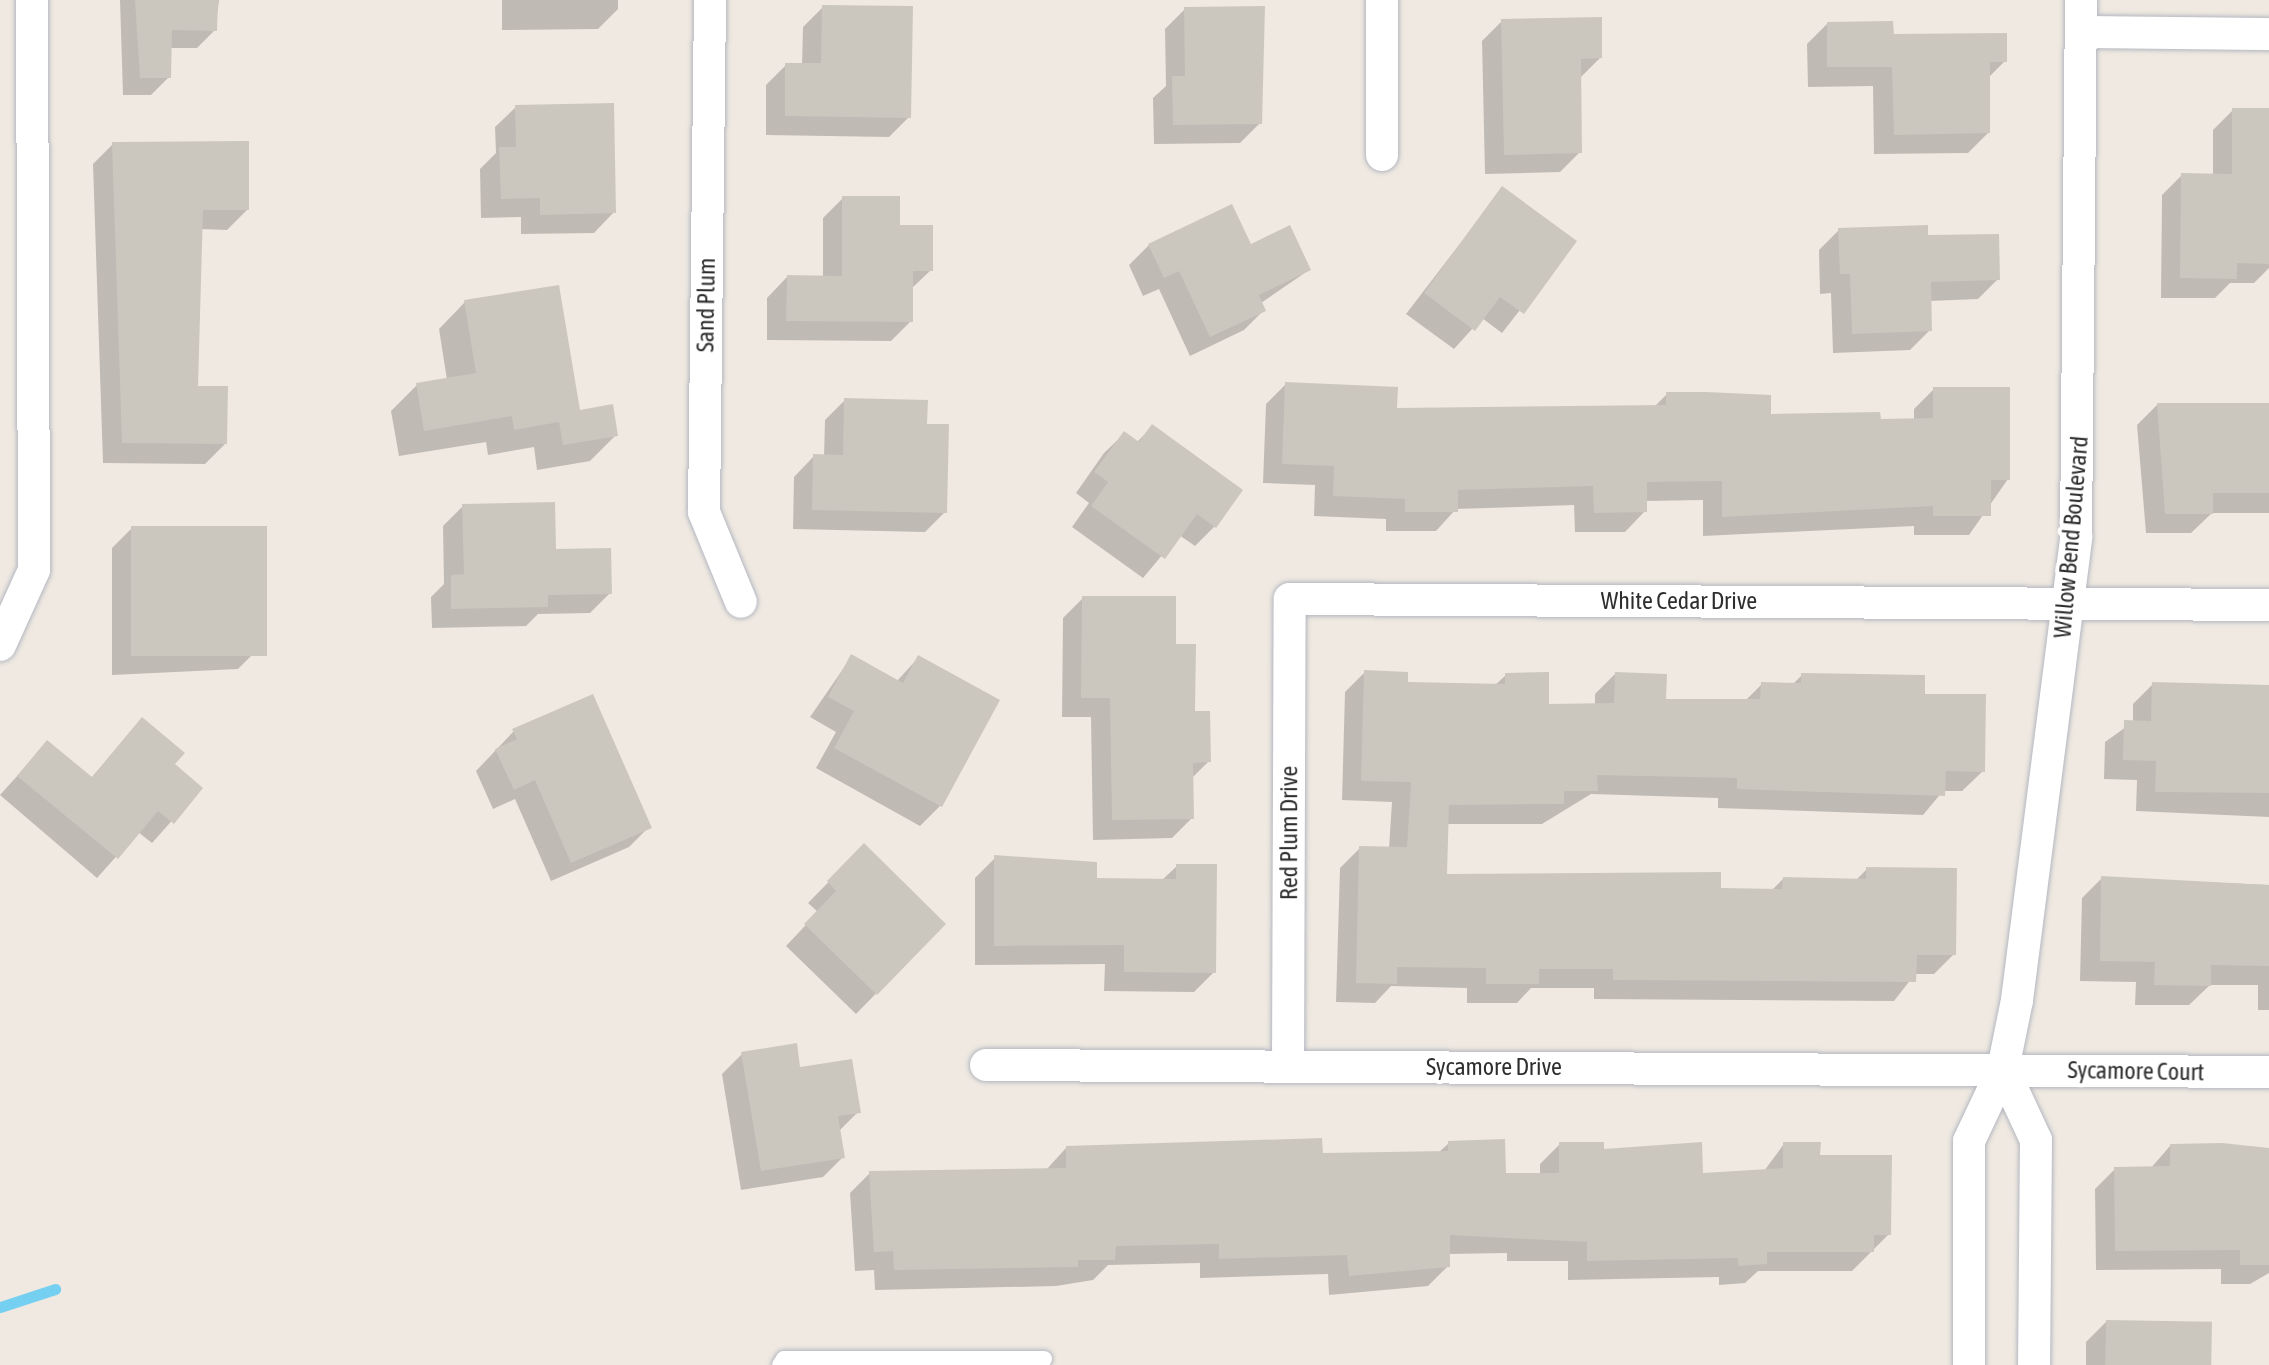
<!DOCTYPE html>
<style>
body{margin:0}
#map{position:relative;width:2269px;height:1365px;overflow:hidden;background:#efe9e1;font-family:"Asap Condensed",sans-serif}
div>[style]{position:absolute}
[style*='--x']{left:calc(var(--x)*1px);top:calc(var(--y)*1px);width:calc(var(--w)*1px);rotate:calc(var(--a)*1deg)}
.shadow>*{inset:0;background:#0003}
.stream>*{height:11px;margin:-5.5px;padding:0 5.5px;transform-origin:5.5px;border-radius:5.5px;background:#75cff0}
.building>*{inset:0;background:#cbc7bf;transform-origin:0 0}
.roads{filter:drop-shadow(0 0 2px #b4b7c1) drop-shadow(0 0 2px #b4b7c1)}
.lane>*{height:16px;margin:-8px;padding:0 8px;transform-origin:8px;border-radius:8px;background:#fff}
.street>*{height:32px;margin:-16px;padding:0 16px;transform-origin:16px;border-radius:16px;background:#fff}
span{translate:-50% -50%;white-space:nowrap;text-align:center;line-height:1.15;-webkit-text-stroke:8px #fff;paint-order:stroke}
.street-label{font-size:24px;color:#2e2e2e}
</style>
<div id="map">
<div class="shadow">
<div style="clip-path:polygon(120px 0,219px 0,215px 30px,197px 48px,169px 48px,169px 77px,151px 95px,123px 95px)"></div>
<div style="clip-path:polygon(502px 0,618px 0,618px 9px,598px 29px,502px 30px)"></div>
<div style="clip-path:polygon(823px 7px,909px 117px,889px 137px,766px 135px,766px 85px,786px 65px,802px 65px,803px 27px)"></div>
<div style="clip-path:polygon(1185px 9px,1260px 123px,1240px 143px,1154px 144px,1153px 98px,1166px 86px,1165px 29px)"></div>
<div style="clip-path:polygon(1502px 21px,1600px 58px,1580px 78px,1580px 152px,1560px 172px,1485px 174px,1482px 41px)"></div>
<div style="clip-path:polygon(1827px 24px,2005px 61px,1988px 78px,1988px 133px,1968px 153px,1874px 154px,1873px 86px,1808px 87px,1807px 44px)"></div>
<div style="clip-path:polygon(516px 107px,614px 212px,594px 233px,521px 234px,521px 217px,481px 218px,480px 169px,496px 153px,495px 127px)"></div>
<div style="clip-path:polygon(2233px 110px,2269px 110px,2269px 268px,2254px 283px,2230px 283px,2215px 298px,2161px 298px,2162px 195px,2182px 175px,2213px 176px,2213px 130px)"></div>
<div style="clip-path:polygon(113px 144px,247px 210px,227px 230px,200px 229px,196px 388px,225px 444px,205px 464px,103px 463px,93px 164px)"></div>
<div style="clip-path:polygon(1502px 189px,1574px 241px,1502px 333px,1482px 318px,1454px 349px,1406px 314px)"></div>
<div style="clip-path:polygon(843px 198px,898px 227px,931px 270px,911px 289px,911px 321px,891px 341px,767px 340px,767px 298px,787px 277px,823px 278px,823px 218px)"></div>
<div style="clip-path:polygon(1839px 230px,1926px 238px,1998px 279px,1978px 299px,1929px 301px,1930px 330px,1910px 350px,1833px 353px,1831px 293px,1820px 294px,1819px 250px)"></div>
<div style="clip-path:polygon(1149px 245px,1250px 247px,1309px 270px,1261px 303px,1264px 310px,1244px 330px,1190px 356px,1159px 289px,1143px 296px,1129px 265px)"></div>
<div style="clip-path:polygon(465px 302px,579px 412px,616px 435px,590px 461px,537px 470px,534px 447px,488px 455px,486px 442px,399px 456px,391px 411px,417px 385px,447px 380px,439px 329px)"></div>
<div style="clip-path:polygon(1286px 384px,1395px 410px,1654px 407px,1667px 394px,1769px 416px,1879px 421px,1914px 420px,1914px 409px,1934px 389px,2008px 479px,1969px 535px,1914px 535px,1914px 526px,1703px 536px,1703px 500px,1645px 501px,1645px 511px,1625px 532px,1575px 532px,1574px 505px,1456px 509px,1436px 531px,1386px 531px,1386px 519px,1314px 516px,1315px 485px,1263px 483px,1266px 404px)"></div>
<div style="clip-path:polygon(845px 400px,925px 426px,945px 512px,925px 532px,793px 529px,794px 477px,814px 456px,824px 457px,825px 420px)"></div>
<div style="clip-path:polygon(2157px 405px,2269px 410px,2269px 513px,2212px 513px,2191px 533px,2146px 533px,2137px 425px)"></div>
<div style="clip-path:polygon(1152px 427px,1215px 526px,1195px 546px,1179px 535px,1143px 578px,1072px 527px,1089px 503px,1076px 493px,1104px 453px,1124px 434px,1136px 443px)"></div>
<div style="clip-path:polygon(463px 506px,554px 551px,610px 593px,590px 613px,538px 614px,526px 626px,432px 628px,431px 597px,444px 584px,443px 526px)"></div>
<div style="clip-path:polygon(132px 528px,258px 649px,238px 669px,112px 675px,112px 548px)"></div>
<div style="clip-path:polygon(1083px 598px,1174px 646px,1209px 761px,1191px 779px,1192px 818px,1172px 838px,1093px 840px,1091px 717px,1062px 717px,1063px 618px)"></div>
<div style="clip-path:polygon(852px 656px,897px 681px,918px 658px,997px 701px,940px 806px,920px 826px,816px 768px,836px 732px,810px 717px)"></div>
<div style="clip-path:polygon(1365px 672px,1406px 684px,1494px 686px,1506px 675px,1547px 706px,1595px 705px,1595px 694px,1615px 674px,1664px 701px,1745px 701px,1762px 684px,1792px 685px,1802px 675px,1923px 696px,1983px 771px,1962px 791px,1943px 791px,1923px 815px,1718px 808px,1718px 798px,1591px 794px,1542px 824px,1446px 824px,1445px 876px,1771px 891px,1783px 879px,1855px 881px,1867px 869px,1954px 954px,1934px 974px,1915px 974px,1894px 1001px,1594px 999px,1594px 988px,1531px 988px,1517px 1003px,1467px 1003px,1467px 988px,1391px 986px,1375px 1003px,1336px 1002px,1340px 868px,1360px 848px,1389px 848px,1392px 802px,1342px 800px,1345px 692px)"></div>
<div style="clip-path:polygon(2153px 684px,2269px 687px,2269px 817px,2136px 811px,2137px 780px,2104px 779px,2105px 742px,2133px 722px,2133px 704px)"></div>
<div style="clip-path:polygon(143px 720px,172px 765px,201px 788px,152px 843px,138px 832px,97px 878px,0 795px,47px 743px,91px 778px)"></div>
<div style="clip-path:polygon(514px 731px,649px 827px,629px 847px,551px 881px,515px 799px,493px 809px,476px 771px)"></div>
<div style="clip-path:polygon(864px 846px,944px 924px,856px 1014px,786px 946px,818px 912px,808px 903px)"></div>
<div style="clip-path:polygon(995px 858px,1095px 880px,1161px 881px,1177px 866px,1214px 972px,1194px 992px,1104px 991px,1105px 964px,975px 965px,975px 878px)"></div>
<div style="clip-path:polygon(2102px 878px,2269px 885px,2269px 1010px,2258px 1010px,2258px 985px,2210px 985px,2189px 1005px,2135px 1005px,2136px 982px,2080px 981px,2082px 898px)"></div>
<div style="clip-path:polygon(742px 1054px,798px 1070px,858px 1112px,838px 1132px,843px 1157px,823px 1177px,741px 1190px,722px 1074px)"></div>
<div style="clip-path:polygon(1449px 1143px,1504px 1175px,1540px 1175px,1540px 1164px,1560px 1144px,1701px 1175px,1764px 1171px,1784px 1144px,1818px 1157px,1889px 1234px,1852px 1271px,1758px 1271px,1745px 1283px,1719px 1285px,1719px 1277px,1568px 1280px,1568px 1261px,1507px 1261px,1507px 1253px,1448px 1254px,1448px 1266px,1428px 1286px,1329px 1295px,1328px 1274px,1200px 1278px,1200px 1263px,1108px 1265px,1093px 1280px,1056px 1286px,875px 1290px,874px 1270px,855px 1271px,850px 1193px,870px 1173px,1046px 1170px,1066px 1148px,1321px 1155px,1438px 1153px)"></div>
<div style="clip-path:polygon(2170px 1146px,2269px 1150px,2269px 1273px,2250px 1284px,2221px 1284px,2221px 1269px,2096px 1270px,2095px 1189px,2115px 1169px,2150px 1169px)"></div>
<div style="clip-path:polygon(2106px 1322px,2209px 1365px,2086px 1365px,2086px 1342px)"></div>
</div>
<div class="stream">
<div style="--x:0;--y:1307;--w:58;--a:-18.1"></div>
</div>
<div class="building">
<div style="clip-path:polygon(135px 0,218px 0,217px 31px,172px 30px,171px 78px,140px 78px)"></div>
<div style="clip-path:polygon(822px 5px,913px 6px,911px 118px,785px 116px,785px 63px,821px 63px)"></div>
<div style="clip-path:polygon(1265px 6px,1262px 124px,1173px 125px,1172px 76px,1185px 76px,1184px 7px)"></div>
<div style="clip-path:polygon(1602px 17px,1602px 58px,1581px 59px,1582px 153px,1504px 155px,1501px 19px)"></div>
<div style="clip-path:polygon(1893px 21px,1894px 34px,2007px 33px,2007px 62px,1990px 62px,1990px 133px,1894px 135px,1892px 67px,1827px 67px,1827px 22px)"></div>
<div style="clip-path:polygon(614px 103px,616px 213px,540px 215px,540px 198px,501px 199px,499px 147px,516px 147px,515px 105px)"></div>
<div style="clip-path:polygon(2232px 108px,2269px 108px,2269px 264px,2237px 263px,2237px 279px,2180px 278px,2181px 173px,2232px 174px)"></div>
<div style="clip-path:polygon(249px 141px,249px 210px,203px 210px,198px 386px,228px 386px,227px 444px,122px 443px,112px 142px)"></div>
<div style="clip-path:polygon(1502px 186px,1577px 241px,1524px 314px,1500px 297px,1475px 331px,1424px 293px)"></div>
<div style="clip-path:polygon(842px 196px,900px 196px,900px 225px,933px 225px,933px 271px,913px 271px,913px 322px,786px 321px,787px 275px,842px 276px)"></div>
<div style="clip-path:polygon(1232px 204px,1251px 244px,1290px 225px,1311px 270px,1259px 295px,1266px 311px,1210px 337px,1179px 271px,1164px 278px,1148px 244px)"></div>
<div style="clip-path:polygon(1928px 225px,1928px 235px,1999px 234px,2000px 280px,1931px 282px,1932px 331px,1852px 334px,1850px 274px,1840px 274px,1838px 228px)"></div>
<div style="clip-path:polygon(559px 285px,580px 410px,613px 404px,618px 436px,563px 445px,559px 422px,514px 430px,512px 416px,424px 431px,416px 383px,476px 373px,464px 300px)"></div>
<div style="clip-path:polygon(1285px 382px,1398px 387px,1397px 408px,1666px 405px,1666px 392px,1706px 392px,1771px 395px,1771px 414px,1880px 412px,1881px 419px,1933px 418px,1933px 387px,2010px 387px,2010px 480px,1991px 480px,1991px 516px,1933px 516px,1933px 506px,1722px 517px,1722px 481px,1647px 482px,1647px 512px,1594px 513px,1593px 486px,1458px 490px,1458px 512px,1405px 512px,1405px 499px,1333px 496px,1334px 466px,1282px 464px)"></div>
<div style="clip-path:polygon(844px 398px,928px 400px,927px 424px,949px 424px,947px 513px,812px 510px,813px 454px,843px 455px)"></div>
<div style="clip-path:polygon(2157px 403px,2269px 403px,2269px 493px,2213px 493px,2213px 514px,2165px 514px)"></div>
<div style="clip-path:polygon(1152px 424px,1243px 490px,1216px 528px,1197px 514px,1165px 559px,1091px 506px,1108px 482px,1094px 472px,1124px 431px,1139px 442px)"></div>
<div style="clip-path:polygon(555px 502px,556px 549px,611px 548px,612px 594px,548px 595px,548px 607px,451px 609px,451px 575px,464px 574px,462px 504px)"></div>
<div style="left:131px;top:526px;width:136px;height:130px"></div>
<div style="clip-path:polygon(1082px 596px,1176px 596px,1176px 644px,1196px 644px,1195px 711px,1210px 711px,1211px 762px,1193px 763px,1194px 819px,1112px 820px,1110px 698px,1081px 698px)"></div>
<div style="clip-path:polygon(851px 654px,903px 683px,918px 655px,1000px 700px,942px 807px,834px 748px,854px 711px,828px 697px)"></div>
<div style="clip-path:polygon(1364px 670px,1408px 672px,1408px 682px,1505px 684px,1505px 673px,1549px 672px,1549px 704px,1614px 703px,1615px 672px,1667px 674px,1666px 699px,1760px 699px,1761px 682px,1801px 683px,1801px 673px,1925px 675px,1925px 694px,1986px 694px,1985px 772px,1946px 771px,1945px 796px,1737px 789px,1737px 778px,1597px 775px,1598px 791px,1564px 791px,1564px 804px,1449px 805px,1447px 874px,1721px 872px,1721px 888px,1782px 889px,1783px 877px,1866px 879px,1866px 867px,1957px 868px,1956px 955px,1917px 955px,1916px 982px,1613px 980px,1613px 969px,1539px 969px,1539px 984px,1486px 984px,1486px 968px,1397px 967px,1397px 984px,1356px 983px,1359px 846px,1407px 847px,1411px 782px,1361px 781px)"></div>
<div style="clip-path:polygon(2152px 682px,2269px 685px,2269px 793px,2155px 792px,2156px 761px,2123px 760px,2124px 720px,2151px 721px)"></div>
<div style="clip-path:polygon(593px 694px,652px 828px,571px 863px,535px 780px,514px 790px,495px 749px,517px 739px,512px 729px)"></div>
<div style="clip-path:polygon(142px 717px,185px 753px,175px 764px,203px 788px,174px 824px,158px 811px,118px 859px,17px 776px,47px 740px,92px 777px)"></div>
<div style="clip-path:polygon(864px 843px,946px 924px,877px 995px,804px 924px,836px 891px,827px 881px)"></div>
<div style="clip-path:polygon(994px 855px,1097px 862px,1097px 878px,1176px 879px,1176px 864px,1217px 864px,1216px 973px,1124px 972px,1124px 945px,994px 946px)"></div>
<div style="clip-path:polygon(2101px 876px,2269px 885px,2269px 966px,2211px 965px,2211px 986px,2154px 985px,2155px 962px,2100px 961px)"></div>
<div style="clip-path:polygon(797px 1043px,800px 1067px,852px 1059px,861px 1113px,838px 1116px,845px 1158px,761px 1171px,741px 1052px)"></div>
<div style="clip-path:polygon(1322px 1138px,1323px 1153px,1448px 1151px,1448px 1141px,1505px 1139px,1506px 1173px,1559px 1173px,1559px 1142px,1604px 1142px,1604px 1149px,1702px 1142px,1703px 1173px,1783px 1168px,1783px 1142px,1821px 1142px,1820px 1155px,1892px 1155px,1891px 1235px,1874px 1235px,1874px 1252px,1767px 1252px,1767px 1264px,1738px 1266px,1738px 1258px,1587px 1261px,1587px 1242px,1450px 1235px,1450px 1267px,1349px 1276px,1347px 1255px,1219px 1259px,1219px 1244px,1116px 1246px,1115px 1260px,1078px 1260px,1078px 1267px,894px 1270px,893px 1251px,874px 1252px,869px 1171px,1066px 1168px,1066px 1146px)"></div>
<div style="clip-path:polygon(2222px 1143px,2269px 1148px,2269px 1265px,2240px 1265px,2240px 1250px,2115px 1251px,2114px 1167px,2170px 1166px,2170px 1144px)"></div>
<div style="left:2106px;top:1320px;width:106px;height:45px;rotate:1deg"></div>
</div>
<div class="roads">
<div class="lane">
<div style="--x:780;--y:1365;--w:7;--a:-56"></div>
<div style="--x:784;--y:1359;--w:260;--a:0"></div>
</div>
<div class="street">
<div style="--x:710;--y:0;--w:512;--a:90.67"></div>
<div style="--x:704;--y:512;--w:97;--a:67.7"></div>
<div style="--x:1382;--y:0;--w:155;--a:90"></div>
<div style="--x:2081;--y:32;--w:188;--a:0.6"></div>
<div style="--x:0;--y:645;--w:82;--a:-65.6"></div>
<div style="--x:34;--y:570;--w:570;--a:-90.2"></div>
<div style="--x:986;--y:1065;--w:1283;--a:0.31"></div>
<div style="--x:1288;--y:1067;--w:468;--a:-89.8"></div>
<div style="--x:1290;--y:599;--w:979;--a:0.35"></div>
<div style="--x:2003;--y:1069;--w:78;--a:65.1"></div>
<div style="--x:2036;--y:1140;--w:225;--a:90.5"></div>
<div style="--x:1969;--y:1365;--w:224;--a:-90"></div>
<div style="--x:1969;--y:1141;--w:80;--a:-64.7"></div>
<div style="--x:2003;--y:1069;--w:70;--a:-78.5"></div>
<div style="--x:2017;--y:1000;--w:467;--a:-82.7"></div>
<div style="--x:2076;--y:537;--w:537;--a:-89.47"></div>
</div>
</div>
<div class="street-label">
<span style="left:706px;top:305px;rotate:-89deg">Sand Plum</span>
<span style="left:2071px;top:537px;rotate:-85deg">Willow Bend Boulevard</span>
<span style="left:1679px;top:601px">White Cedar Drive</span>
<span style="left:1289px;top:833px;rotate:-90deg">Red Plum Drive</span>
<span style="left:1494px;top:1067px">Sycamore Drive</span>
<span style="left:2136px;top:1071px;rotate:1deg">Sycamore Court</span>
</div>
</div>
